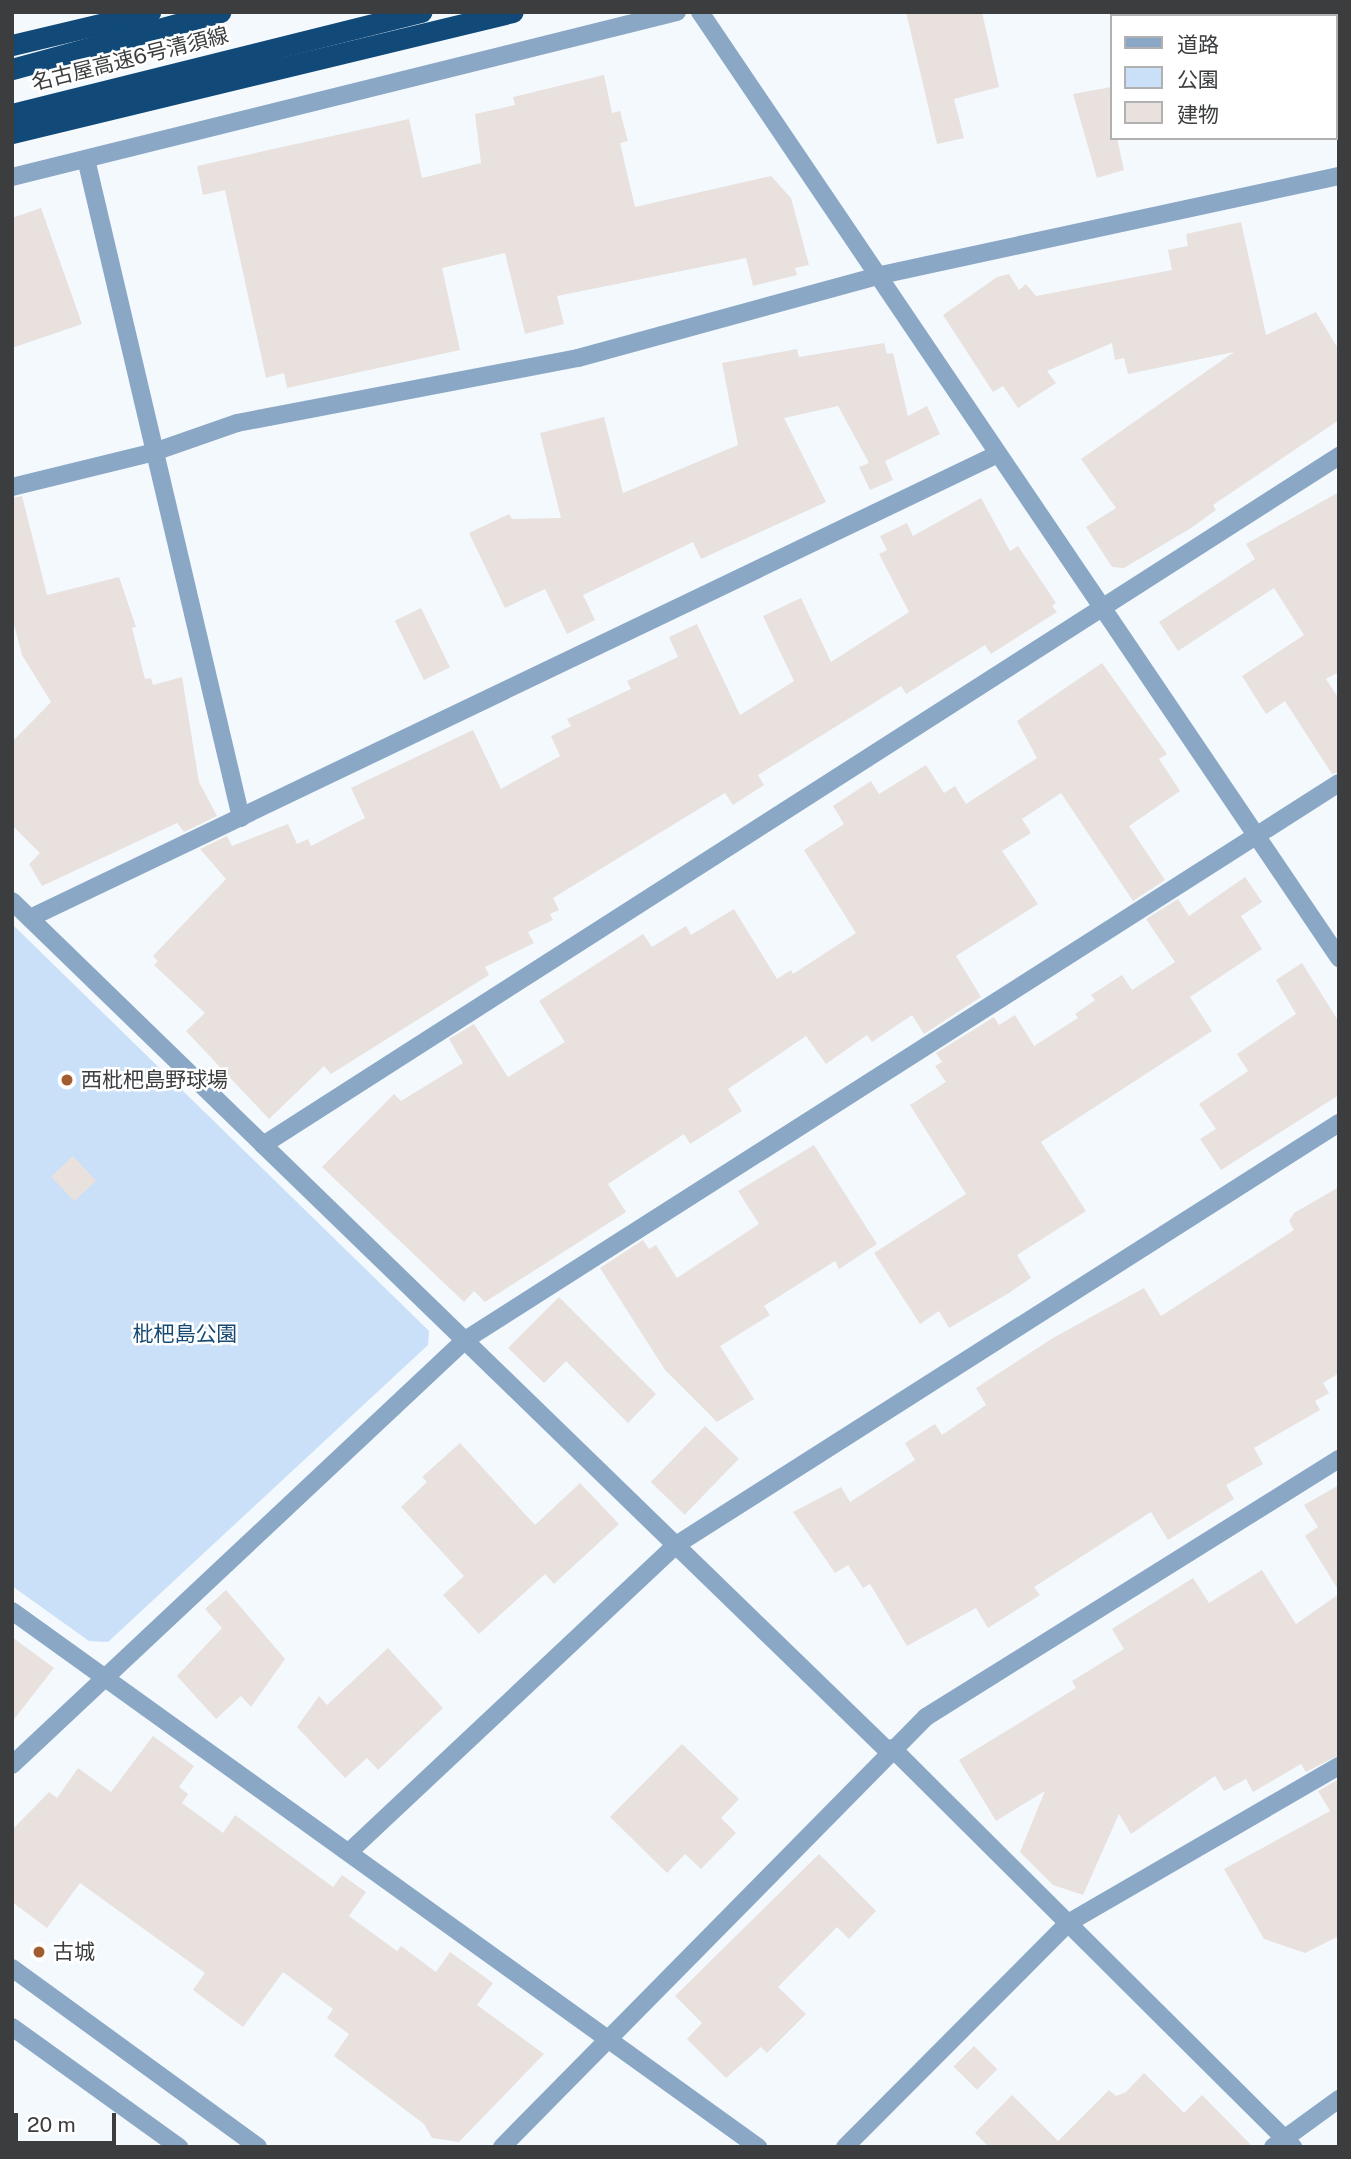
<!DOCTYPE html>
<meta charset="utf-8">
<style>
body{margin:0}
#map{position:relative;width:1351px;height:2159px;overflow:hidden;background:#f4f9fe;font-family:"Public Sans","Noto Sans JP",sans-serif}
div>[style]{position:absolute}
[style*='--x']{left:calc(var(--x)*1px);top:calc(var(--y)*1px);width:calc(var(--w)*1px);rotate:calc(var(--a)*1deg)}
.green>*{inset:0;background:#c9e0f8}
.building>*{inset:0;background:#e8e1de;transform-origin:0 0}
.minor>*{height:18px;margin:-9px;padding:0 9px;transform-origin:9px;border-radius:9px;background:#8aa8c5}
.highway>*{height:21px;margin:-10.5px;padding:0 10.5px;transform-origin:10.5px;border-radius:10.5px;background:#114a78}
.dots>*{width:19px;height:19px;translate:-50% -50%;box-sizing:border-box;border:4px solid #fff;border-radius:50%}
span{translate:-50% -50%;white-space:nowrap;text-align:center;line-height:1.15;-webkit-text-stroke:5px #fff;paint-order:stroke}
.street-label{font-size:21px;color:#3b3d3f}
.poi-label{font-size:21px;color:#3b3d3f}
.left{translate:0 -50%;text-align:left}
.park-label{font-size:21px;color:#164a75}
.frame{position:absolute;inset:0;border:14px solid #3b3d3f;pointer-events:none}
.legend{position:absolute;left:1110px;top:14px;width:228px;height:126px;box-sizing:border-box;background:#fff;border:2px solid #b1b1b2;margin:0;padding:9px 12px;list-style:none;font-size:21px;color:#3b3d3f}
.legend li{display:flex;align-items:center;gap:14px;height:35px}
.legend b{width:35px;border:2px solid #b1b1b2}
.scale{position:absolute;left:14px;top:2113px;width:102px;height:32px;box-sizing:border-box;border:4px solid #3b3d3f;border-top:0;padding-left:9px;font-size:21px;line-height:24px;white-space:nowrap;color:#3b3d3f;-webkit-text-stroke:5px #fff;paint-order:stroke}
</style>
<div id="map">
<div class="green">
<div style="clip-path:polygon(12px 924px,429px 1331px,428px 1345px,108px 1642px,89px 1641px,12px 1586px)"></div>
</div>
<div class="building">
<div style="clip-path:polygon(906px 12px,982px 12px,999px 87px,954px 99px,964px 138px,937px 144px)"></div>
<div style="clip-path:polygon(604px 75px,612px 113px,620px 111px,628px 141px,620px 143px,635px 207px,771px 176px,791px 198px,809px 265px,795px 268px,797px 275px,753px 286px,746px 258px,557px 296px,564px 324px,525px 334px,505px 253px,442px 268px,460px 350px,287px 388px,284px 373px,266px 378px,225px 190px,203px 195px,197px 166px,409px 119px,422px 178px,481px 163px,475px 114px,515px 105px,513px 97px)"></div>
<div style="clip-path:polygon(1111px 87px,1111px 138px,1117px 138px,1124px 170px,1097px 178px,1073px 94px)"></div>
<div style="clip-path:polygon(41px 208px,82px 324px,12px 348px,12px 218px)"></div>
<div style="clip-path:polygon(1241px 222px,1266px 335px,1316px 312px,1339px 350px,1339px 420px,1213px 505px,1216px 510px,1191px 528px,1124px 568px,1112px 567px,1086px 527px,1116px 508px,1081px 459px,1234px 352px,1128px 374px,1124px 358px,1115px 360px,1112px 343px,1047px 371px,1056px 383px,1018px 408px,1003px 386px,993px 392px,943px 315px,997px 277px,1009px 274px,1019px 290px,1026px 284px,1036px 296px,1172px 270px,1168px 250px,1188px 246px,1186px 234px)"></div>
<div style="clip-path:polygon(884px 343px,887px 354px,893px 353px,908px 416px,927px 406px,940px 434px,885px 461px,893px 480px,870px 490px,859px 467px,869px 463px,838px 406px,784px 418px,826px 502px,701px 559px,693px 542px,583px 595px,595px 620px,567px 634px,545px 589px,505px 608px,469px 533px,509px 514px,512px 519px,561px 518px,540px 433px,604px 417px,623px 493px,738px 445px,722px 363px,797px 349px,799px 357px)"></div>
<div style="clip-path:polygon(1339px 492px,1339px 672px,1326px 679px,1339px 699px,1339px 772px,1332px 774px,1285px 701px,1266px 714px,1242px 676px,1304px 635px,1274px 588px,1178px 651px,1159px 622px,1255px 559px,1246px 544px)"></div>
<div style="clip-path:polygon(22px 496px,47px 595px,119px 577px,136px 627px,132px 628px,145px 679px,151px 678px,153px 685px,182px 677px,199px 782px,217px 816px,184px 832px,177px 823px,42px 886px,29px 864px,40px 853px,12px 825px,12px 742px,51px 702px,22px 655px,12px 617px,12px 498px)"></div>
<div style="clip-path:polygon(981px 498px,1010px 551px,1018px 546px,1056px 603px,1052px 606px,1057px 612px,991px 654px,985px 645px,906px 694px,901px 686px,758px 775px,764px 785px,733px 805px,725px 793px,553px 898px,559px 910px,550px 914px,553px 920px,528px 932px,534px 943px,485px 967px,489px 975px,331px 1074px,324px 1066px,269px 1119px,186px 1031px,205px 1013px,154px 965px,158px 961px,153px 956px,226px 879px,200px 849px,227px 836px,232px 846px,288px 824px,297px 844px,308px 839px,311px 846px,365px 818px,351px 788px,473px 730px,501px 789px,560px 756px,551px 736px,571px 726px,567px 719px,631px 689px,627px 681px,678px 657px,669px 637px,697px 624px,740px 715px,794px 681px,763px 616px,801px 598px,831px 662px,909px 612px,879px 554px,887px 550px,880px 536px,907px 523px,913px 536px)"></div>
<div style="left:421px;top:608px;width:66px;height:29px;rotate:64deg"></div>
<div style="clip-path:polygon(1102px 663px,1167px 754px,1159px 759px,1180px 791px,1129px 826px,1165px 880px,1133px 901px,1061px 793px,1022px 819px,1031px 833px,1002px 851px,1038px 904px,956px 956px,981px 997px,924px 1034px,912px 1015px,872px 1042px,867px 1035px,826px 1064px,806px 1036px,728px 1089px,742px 1111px,690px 1144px,684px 1134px,608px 1184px,626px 1212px,485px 1302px,474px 1291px,464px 1302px,322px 1167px,394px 1094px,401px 1101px,463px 1063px,449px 1039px,474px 1024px,508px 1077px,565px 1042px,539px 1001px,643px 934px,652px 947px,686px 926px,691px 935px,734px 909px,777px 979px,791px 970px,793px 974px,856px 933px,804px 850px,844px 824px,833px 806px,871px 781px,879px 794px,926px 765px,944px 793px,955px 786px,966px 804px,1037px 758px,1017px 721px)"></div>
<div style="clip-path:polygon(1245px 877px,1262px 902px,1241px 916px,1262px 949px,1190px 997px,1212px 1031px,1041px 1142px,1086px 1211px,1017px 1255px,1031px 1278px,1009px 1293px,949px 1328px,939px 1311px,920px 1324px,874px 1253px,966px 1194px,910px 1105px,946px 1082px,935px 1066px,942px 1062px,936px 1053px,994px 1017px,999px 1025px,1015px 1015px,1034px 1046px,1078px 1018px,1075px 1014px,1095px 1000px,1091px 995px,1122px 975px,1132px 990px,1175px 962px,1146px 919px,1178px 899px,1189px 916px)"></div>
<div style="clip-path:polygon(1302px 963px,1339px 1022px,1339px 1095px,1221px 1170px,1200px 1139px,1216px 1129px,1199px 1104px,1248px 1071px,1237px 1054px,1296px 1014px,1276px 980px)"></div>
<div style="clip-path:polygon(814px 1145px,877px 1244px,839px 1269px,835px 1261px,764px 1306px,770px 1315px,720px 1346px,754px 1399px,717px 1422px,665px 1370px,600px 1268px,643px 1240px,649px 1249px,656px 1245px,677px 1278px,759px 1224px,738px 1191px)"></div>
<div style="left:73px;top:1156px;width:34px;height:30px;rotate:47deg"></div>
<div style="clip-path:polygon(1339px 1187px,1339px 1373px,1323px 1383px,1329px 1393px,1315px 1401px,1320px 1410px,1254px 1448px,1263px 1464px,1226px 1485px,1234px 1499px,1168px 1540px,1151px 1512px,1034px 1587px,1040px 1595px,988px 1628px,976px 1608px,907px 1646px,870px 1584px,863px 1588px,848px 1565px,835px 1573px,793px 1512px,841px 1487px,850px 1502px,915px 1460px,905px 1443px,935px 1424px,942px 1435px,986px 1405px,976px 1388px,1053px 1338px,1144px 1288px,1161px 1316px,1294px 1230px,1289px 1221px,1294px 1213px)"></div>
<div style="clip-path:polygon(559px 1297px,656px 1394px,628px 1423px,566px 1361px,544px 1383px,508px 1348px)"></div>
<div style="left:705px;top:1426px;width:47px;height:78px;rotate:44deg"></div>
<div style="clip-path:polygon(460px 1443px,535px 1525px,580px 1483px,619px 1524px,554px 1584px,545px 1574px,479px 1634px,443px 1595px,464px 1576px,401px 1507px,427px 1482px,422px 1477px)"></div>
<div style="clip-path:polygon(1339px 1485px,1339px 1591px,1305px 1536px,1318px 1527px,1304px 1505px)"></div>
<div style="clip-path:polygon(1262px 1570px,1296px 1624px,1339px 1594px,1339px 1755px,1306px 1772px,1301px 1764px,1253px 1792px,1246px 1779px,1224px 1791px,1215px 1776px,1131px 1834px,1119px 1814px,1083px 1895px,1053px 1885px,1020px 1852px,1045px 1791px,996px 1821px,959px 1760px,1076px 1688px,1072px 1681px,1124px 1649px,1112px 1629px,1193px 1578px,1209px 1603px)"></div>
<div style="clip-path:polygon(226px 1590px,285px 1659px,251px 1707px,241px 1696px,216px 1719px,177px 1676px,222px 1628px,205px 1609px)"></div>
<div style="clip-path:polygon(12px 1637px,54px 1668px,12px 1722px)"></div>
<div style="clip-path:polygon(388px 1648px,443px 1708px,378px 1770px,367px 1758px,345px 1778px,297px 1727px,319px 1696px,327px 1705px)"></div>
<div style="clip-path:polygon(153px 1736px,194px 1766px,179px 1787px,188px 1794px,182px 1803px,223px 1833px,235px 1815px,333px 1887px,342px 1875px,366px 1892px,349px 1916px,397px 1951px,401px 1946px,436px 1972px,450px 1952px,493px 1983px,477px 2005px,544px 2054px,459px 2142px,432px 2138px,424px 2124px,334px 2056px,349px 2034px,327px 2018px,333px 2009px,283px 1972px,243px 2027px,193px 1990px,205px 1973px,80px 1883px,47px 1928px,12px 1902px,12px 1830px,49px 1792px,57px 1798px,78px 1768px,111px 1792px)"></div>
<div style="clip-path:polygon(682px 1744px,739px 1799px,721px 1818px,736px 1833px,701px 1869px,685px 1854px,667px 1873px,610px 1817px)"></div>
<div style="clip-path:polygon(1339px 1779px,1339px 1936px,1305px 1953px,1264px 1939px,1224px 1869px,1330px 1811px,1318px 1791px)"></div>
<div style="clip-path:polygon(819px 1854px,876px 1911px,849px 1939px,837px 1927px,778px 1987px,806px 2014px,767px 2053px,761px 2047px,726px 2078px,687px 2039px,702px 2023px,675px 1996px)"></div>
<div style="left:974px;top:2046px;width:33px;height:29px;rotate:45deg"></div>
<div style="clip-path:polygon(1144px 2073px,1184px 2113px,1202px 2095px,1253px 2147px,989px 2147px,975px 2133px,1012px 2095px,1058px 2141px,1109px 2090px,1116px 2096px,1126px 2092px)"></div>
</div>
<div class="minor">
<div style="--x:700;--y:12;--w:1142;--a:55.96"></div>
<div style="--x:86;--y:159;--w:677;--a:76.76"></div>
<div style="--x:12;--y:177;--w:685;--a:-13.93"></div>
<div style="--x:12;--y:487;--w:146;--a:-13.8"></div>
<div style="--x:154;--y:452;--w:88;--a:-19.3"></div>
<div style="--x:237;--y:423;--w:347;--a:-10.8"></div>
<div style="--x:578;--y:358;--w:314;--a:-15.3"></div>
<div style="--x:881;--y:275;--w:469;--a:-12.2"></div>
<div style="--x:12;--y:901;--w:1221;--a:44.14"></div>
<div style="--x:30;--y:918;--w:1073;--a:-25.61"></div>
<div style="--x:263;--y:1145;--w:1278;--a:-32.63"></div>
<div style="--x:12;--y:1611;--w:919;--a:35.7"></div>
<div style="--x:892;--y:1748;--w:566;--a:44.86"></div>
<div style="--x:12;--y:1765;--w:621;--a:-43.17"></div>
<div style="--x:465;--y:1340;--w:1036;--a:-32.51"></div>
<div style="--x:349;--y:1852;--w:449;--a:-43.2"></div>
<div style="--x:676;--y:1545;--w:786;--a:-32.48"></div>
<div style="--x:12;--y:1968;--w:304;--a:36"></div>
<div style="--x:12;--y:2027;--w:206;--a:35.7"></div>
<div style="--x:502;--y:2147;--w:604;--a:-45.4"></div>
<div style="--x:926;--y:1717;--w:487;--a:-32"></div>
<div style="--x:845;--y:2147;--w:316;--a:-45.1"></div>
<div style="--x:1068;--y:1923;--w:313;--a:-30.1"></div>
<div style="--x:1273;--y:2147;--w:82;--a:-36"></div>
</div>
<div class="highway">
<div style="--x:12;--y:45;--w:142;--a:-13.4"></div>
<div style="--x:12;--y:69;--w:216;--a:-15.3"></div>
<div style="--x:12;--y:114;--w:422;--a:-14"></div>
<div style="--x:12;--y:133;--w:515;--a:-13.58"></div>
</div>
<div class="dots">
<div style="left:67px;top:1080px;background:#a15c2f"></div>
<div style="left:39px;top:1952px;background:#a15c2f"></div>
</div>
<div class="street-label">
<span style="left:130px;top:59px;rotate:-14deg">名古屋高速6号清須線</span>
</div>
<div class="poi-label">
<span class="left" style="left:81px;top:1080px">西枇杷島野球場</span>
<span class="left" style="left:53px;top:1952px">古城</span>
</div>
<div class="park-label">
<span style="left:185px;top:1334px">枇杷島公園</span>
</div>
<div class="frame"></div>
<ul class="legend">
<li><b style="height:9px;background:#8aa8c5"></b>道路</li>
<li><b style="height:19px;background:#c9e0f8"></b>公園</li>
<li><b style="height:19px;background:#e8e1de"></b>建物</li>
</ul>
<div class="scale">20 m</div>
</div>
